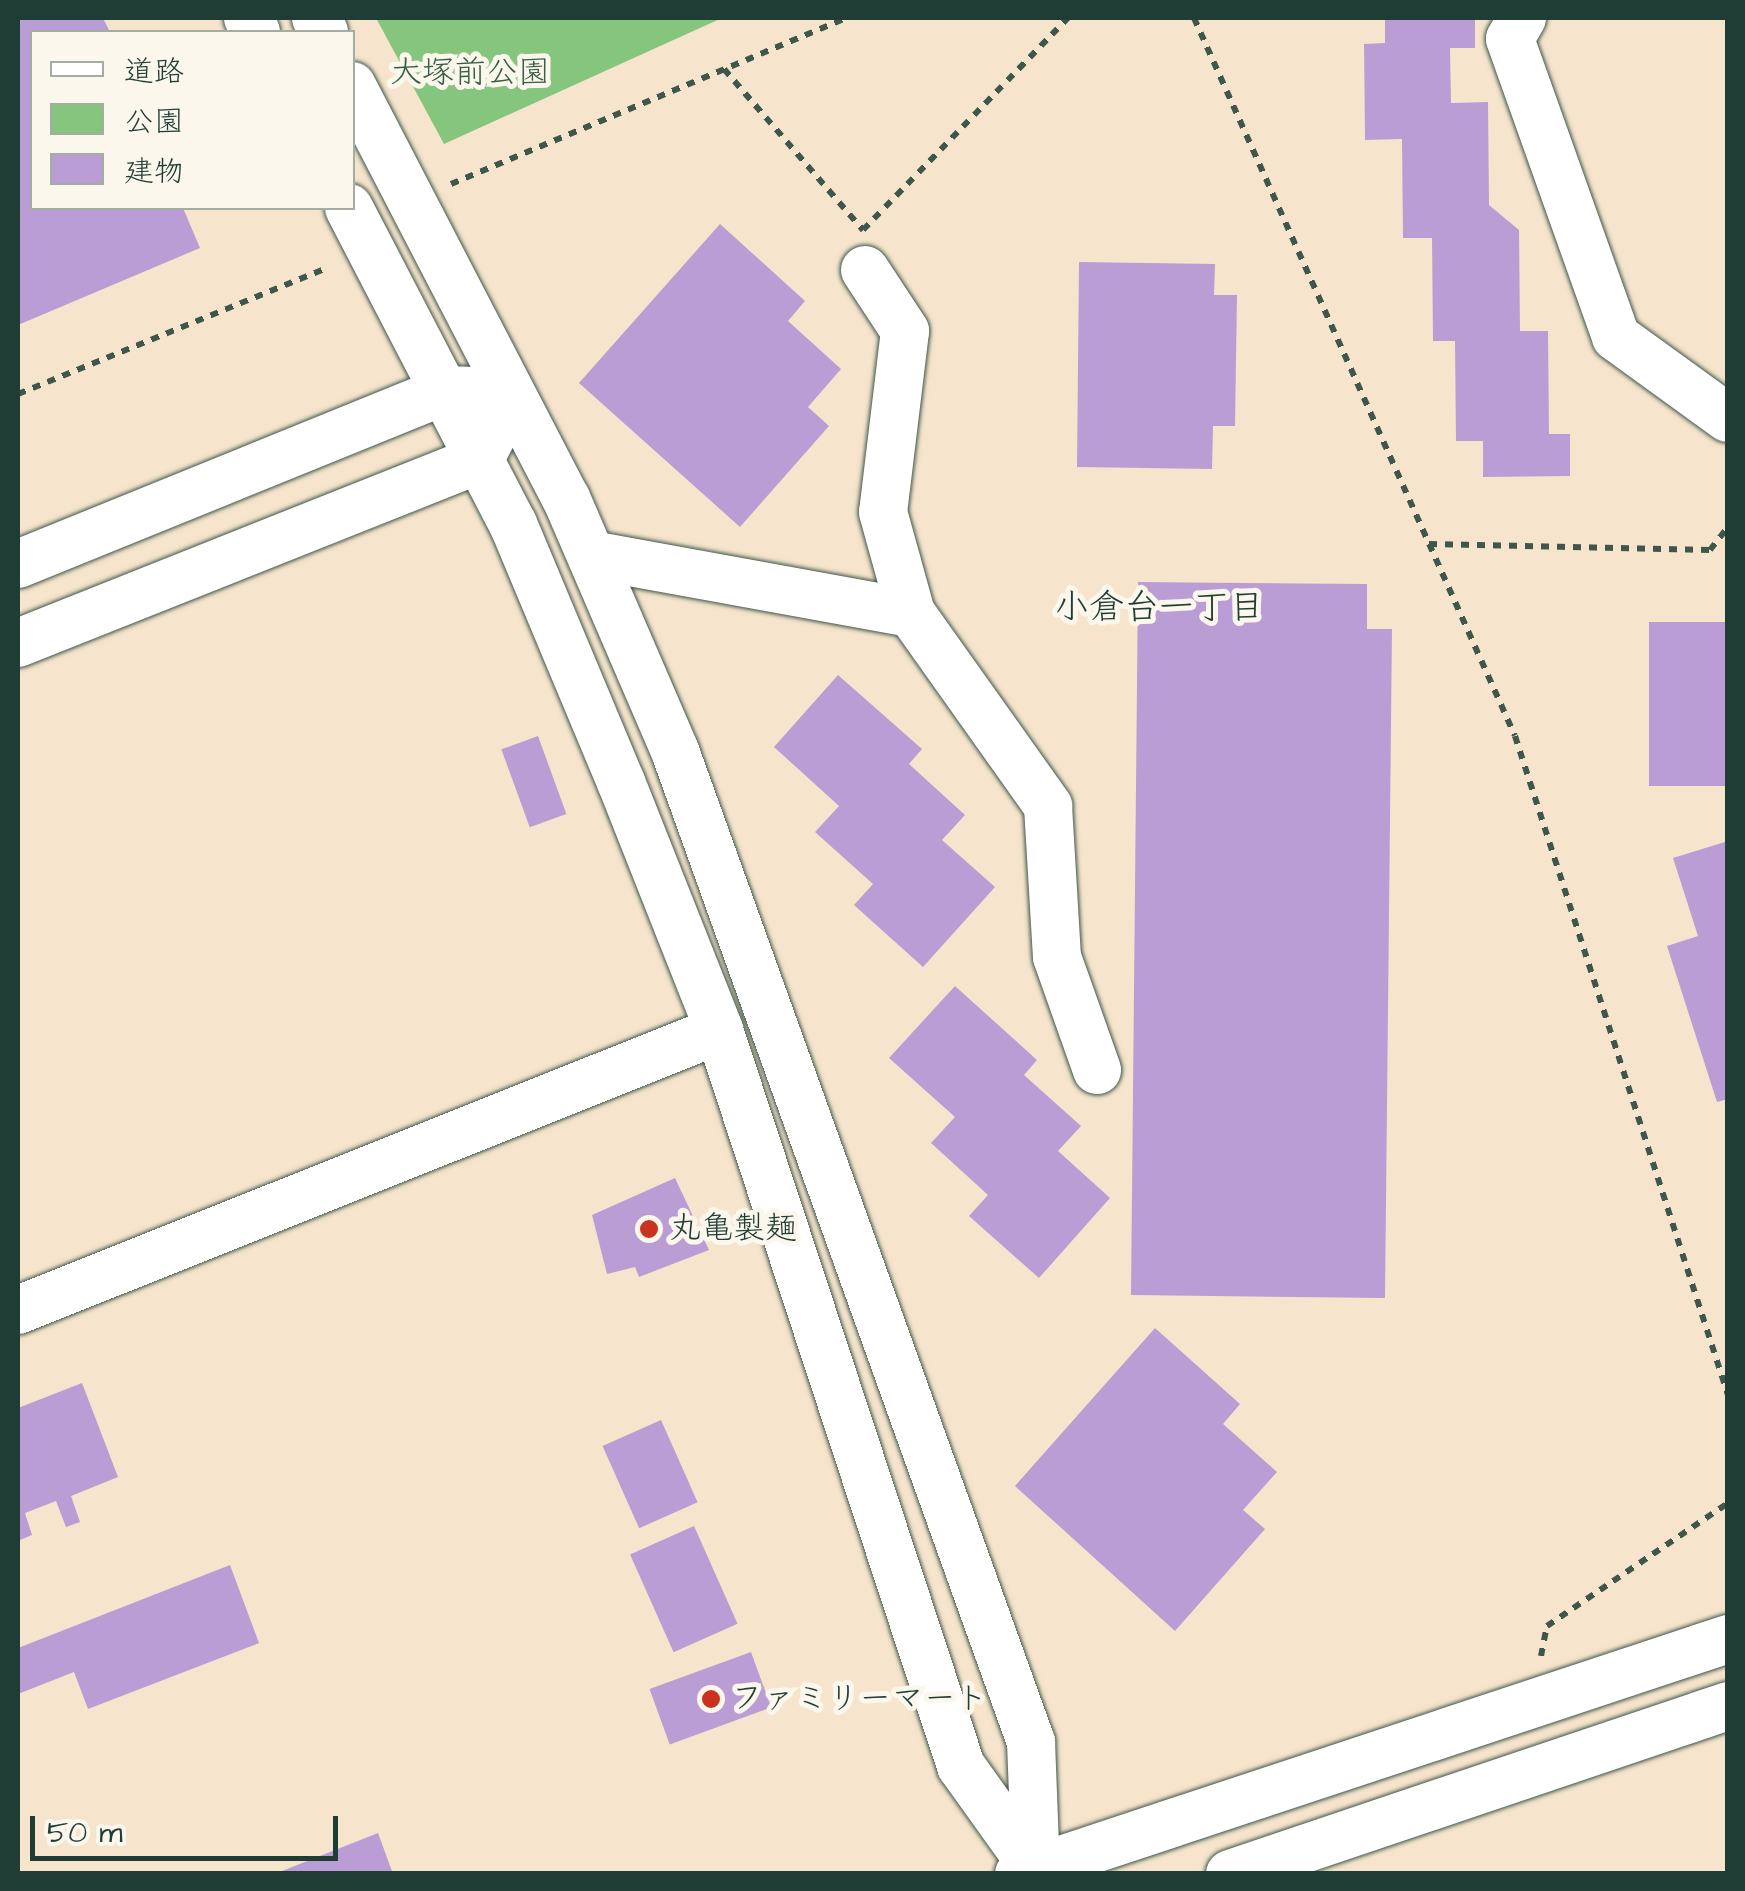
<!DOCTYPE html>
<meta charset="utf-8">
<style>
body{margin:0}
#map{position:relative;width:1745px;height:1891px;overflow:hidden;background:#f6e5cc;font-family:"Architects Daughter","Klee One",sans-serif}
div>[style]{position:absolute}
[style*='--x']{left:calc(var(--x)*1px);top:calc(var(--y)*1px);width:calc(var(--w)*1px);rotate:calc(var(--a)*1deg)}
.green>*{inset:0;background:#85c57d}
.building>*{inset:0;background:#bb9dd5;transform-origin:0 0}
.path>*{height:6px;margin-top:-3px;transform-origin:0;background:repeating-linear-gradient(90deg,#3f564b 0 8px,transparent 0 16px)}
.roads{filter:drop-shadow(0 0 2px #3f564b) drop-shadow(0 0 2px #3f564b)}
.minor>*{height:48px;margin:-24px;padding:0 24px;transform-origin:24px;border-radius:24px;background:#fff}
.dots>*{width:28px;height:28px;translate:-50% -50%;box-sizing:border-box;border:5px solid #fbf7ec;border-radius:50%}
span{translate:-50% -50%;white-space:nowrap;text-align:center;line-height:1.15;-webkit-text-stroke:10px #fbf7ec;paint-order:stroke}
.park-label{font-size:32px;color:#385f46}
.poi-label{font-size:32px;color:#1f3d34}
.left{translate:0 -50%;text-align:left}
.neighbourhood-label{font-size:35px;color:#1f3d34}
.frame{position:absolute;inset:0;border:20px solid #1f3d34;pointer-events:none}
.legend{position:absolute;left:30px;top:30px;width:325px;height:180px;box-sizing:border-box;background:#fbf7ec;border:2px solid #a3ada2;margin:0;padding:12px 18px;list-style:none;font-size:30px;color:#1f3d34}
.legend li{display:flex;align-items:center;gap:20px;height:50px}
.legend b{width:50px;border:2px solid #a3ada2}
.scale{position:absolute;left:30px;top:1816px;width:308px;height:45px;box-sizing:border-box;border:5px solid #1f3d34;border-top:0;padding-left:12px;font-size:30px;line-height:35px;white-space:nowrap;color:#1f3d34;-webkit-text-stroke:8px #fbf7ec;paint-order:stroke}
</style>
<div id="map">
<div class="green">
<div style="clip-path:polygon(376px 18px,722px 18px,444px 144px)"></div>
</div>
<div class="building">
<div style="clip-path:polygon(18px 18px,103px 18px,110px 32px,32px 32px,32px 208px,183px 208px,200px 248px,18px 325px)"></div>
<div style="clip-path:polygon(1385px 18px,1475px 18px,1475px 48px,1450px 48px,1451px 103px,1488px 102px,1489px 205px,1519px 230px,1520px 331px,1548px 331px,1549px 434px,1570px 434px,1570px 476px,1483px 477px,1483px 441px,1456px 441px,1455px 341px,1433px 341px,1432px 238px,1403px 238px,1402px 139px,1365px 140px,1364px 44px,1385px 43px)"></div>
<div style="clip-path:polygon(720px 224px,805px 301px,788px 321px,841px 369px,808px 407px,829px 426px,740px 527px,579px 383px)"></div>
<div style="clip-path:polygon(1079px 262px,1215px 264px,1214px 295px,1237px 295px,1235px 426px,1213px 426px,1212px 469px,1077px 467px)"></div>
<div style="clip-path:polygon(1138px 582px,1367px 584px,1367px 629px,1392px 629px,1385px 1298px,1131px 1295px)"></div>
<div style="left:1649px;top:622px;width:79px;height:164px"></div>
<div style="clip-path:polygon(838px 675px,922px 749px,909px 764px,965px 815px,942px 840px,995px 887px,923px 967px,854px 905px,873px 884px,815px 832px,839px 806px,774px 747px)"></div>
<div style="left:538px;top:736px;width:83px;height:39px;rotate:70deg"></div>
<div style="clip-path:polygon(1728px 841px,1728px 1099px,1717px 1102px,1667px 946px,1698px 936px,1673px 858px)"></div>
<div style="clip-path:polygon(955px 986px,1037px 1060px,1024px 1075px,1081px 1126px,1058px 1151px,1110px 1198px,1039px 1278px,969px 1216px,988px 1195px,931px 1143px,955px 1117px,889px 1058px)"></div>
<div style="clip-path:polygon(675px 1178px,709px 1250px,639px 1277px,635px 1267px,607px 1274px,592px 1215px)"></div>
<div style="clip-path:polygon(1155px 1328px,1240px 1404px,1223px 1424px,1277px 1472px,1243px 1510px,1265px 1529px,1175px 1631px,1015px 1486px)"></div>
<div style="clip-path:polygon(82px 1383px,118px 1477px,71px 1496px,80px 1522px,66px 1527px,56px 1501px,25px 1513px,32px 1535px,20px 1540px,18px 1408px)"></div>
<div style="left:661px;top:1420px;width:90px;height:64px;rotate:66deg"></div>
<div style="left:694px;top:1526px;width:107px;height:70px;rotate:66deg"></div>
<div style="clip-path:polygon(230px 1565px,259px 1643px,88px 1709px,74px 1672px,18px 1694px,18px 1648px)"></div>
<div style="left:751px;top:1652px;width:59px;height:108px;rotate:70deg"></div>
<div style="clip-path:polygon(378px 1833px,393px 1874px,277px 1874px,277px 1873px)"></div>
</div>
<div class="path">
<div style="--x:1194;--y:18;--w:786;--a:65.91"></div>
<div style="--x:1515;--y:736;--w:693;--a:72.09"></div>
<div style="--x:724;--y:69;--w:213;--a:49.2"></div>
<div style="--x:863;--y:230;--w:295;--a:-46"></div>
<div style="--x:451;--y:184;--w:428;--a:-22.8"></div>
<div style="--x:18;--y:394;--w:333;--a:-22.2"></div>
<div style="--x:1429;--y:544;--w:281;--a:1.2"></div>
<div style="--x:1710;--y:550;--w:29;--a:-52"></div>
<div style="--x:1541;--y:1656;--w:31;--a:-79"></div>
<div style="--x:1547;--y:1626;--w:219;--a:-34.2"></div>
</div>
<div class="roads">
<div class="minor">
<div style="--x:248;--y:18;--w:16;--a:60"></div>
<div style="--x:316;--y:18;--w:16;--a:60"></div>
<div style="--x:1522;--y:18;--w:24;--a:120"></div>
<div style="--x:1510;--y:39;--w:316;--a:70.4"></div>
<div style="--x:1616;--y:337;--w:138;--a:35.9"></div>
<div style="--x:352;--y:86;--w:464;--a:62.6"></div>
<div style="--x:566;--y:498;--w:275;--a:66.7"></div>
<div style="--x:675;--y:751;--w:1053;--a:70.24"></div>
<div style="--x:1031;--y:1742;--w:132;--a:87.8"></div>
<div style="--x:349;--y:208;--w:356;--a:62.6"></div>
<div style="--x:513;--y:524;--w:280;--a:67.3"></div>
<div style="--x:621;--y:782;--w:267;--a:68.4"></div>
<div style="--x:719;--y:1030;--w:775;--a:71.8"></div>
<div style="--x:961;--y:1766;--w:125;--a:54.4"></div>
<div style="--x:865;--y:270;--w:73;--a:56.7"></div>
<div style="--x:905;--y:331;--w:182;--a:96.9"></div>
<div style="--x:883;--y:512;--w:105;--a:74.5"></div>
<div style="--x:591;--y:555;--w:325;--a:10.3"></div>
<div style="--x:911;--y:613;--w:237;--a:54.6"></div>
<div style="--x:1048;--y:806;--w:151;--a:86.6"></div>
<div style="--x:1057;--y:957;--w:120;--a:70.5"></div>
<div style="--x:18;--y:564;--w:462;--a:-22.1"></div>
<div style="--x:446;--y:390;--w:29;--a:2"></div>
<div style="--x:18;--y:643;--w:497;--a:-21.7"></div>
<div style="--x:480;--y:459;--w:31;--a:-63"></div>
<div style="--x:18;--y:1310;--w:755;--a:-21.77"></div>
<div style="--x:1019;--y:1874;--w:747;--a:-18.34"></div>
<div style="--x:1230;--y:1874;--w:526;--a:-18.64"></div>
</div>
</div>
<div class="dots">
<div style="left:649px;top:1229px;background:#c8321e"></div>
<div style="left:711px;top:1699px;background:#c8321e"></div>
</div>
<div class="park-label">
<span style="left:470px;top:73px">大塚前公園</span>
</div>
<div class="poi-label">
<span class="left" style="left:669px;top:1229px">丸亀製麺</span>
<span class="left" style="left:731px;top:1699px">ファミリーマート</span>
</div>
<div class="neighbourhood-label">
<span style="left:1159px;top:608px">小倉台一丁目</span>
</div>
<div class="frame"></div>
<ul class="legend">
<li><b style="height:12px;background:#fff"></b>道路</li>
<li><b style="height:28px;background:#85c57d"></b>公園</li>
<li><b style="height:28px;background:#bb9dd5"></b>建物</li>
</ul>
<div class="scale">50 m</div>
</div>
